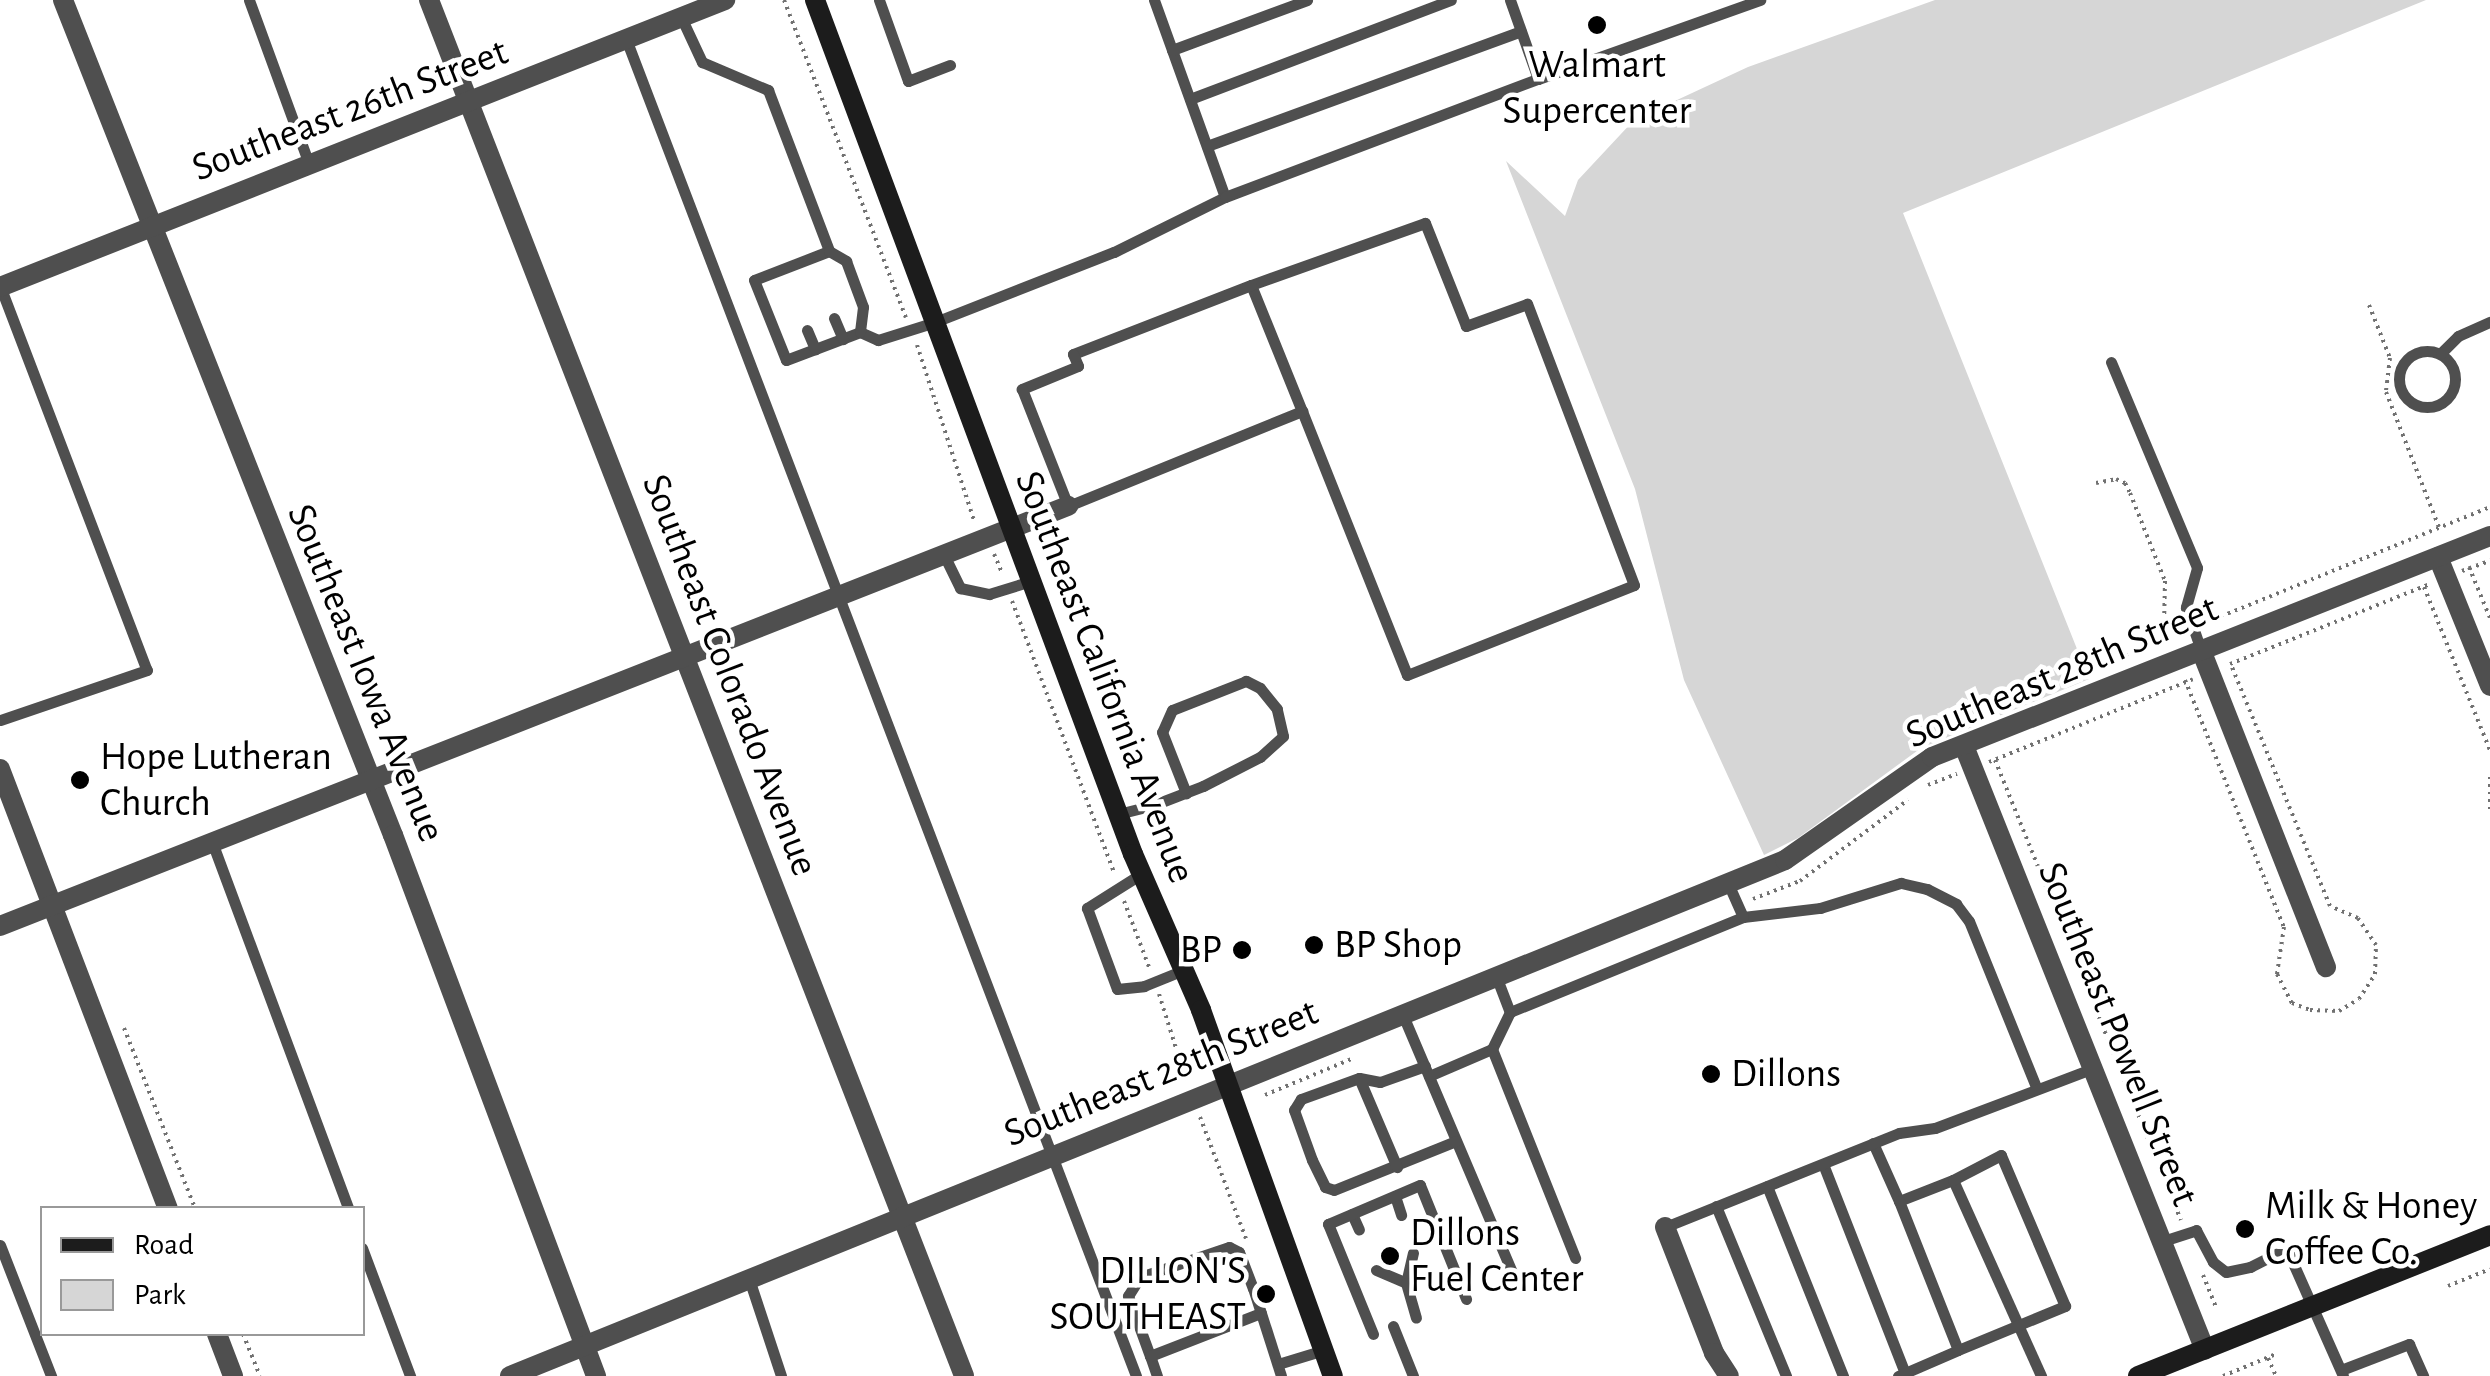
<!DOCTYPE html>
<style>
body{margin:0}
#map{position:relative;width:2490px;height:1376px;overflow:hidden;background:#fff;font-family:"Alegreya Sans",sans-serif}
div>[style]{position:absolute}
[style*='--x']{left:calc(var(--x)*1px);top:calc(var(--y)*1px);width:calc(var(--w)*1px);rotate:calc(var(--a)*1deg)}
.green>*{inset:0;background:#d6d6d6}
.path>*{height:4px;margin-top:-2px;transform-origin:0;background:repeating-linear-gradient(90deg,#717171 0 2.5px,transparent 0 7.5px)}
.lane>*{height:11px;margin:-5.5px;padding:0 5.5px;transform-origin:5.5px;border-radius:5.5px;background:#4f4f4f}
.lane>.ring{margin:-5.5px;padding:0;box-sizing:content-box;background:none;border:11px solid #4f4f4f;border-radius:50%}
.street>*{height:20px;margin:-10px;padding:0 10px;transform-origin:10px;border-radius:10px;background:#4f4f4f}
.secondary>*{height:20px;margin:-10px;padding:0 10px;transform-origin:10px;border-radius:10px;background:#1c1c1c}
.dots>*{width:28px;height:28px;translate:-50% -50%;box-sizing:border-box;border:5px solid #fff;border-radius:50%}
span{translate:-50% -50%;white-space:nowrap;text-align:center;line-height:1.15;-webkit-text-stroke:9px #fff;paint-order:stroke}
.poi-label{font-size:40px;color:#000}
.left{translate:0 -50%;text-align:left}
.right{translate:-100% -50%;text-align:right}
.street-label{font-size:40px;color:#000}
.legend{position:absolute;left:40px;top:1206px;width:325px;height:130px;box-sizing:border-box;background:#fff;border:2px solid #999;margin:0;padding:12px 18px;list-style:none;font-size:30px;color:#000}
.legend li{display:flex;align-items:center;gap:20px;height:50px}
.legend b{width:50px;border:2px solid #999}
</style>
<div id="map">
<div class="green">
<div style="clip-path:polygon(1935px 0,2426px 0,1903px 213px,2089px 679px,1921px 748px,1798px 838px,1764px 855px,1684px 680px,1635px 489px,1506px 161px,1565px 216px,1578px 180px,1634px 120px,1748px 67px)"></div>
</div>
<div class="path">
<div style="--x:784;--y:0;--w:340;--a:69"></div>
<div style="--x:2369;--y:305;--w:57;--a:68.4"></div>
<div style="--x:2390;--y:358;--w:34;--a:97"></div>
<div style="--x:2386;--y:392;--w:145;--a:68.6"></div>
<div style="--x:917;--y:345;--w:184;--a:72"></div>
<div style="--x:2096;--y:483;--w:20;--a:-11"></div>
<div style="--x:2116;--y:479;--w:10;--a:24"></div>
<div style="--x:2125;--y:483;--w:11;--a:63"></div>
<div style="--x:2130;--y:493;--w:95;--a:68.3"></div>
<div style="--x:2165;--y:581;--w:45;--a:91.3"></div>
<div style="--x:2164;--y:626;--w:18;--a:68"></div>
<div style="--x:994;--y:554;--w:21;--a:67"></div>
<div style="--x:2469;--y:567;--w:55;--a:67.6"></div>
<div style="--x:2462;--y:571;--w:30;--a:-20"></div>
<div style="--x:2424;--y:587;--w:176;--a:68"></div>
<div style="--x:1012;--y:601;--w:290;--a:69.4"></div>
<div style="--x:2207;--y:622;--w:305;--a:-22.1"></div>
<div style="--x:2230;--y:664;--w:215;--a:-21.8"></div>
<div style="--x:2094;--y:673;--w:5;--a:-127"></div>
<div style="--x:2091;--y:669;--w:96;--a:-22.6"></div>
<div style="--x:2185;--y:680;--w:266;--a:68.2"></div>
<div style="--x:2284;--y:927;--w:48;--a:98.5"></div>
<div style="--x:2277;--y:974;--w:33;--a:63"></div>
<div style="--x:2292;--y:1003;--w:19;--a:21"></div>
<div style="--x:2310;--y:1010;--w:29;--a:2"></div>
<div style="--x:2339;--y:1011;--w:23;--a:-31"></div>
<div style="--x:2359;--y:999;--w:30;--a:-57"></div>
<div style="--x:2375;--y:974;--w:29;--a:-88"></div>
<div style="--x:2376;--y:945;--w:32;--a:-124"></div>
<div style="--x:2358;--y:918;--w:30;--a:-157"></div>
<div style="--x:2330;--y:906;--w:261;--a:-112.3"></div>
<div style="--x:1995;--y:760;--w:496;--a:68"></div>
<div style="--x:1989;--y:762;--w:220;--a:-22.1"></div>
<div style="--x:2490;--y:777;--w:37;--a:90"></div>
<div style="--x:1928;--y:785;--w:31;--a:-21"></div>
<div style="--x:1753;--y:899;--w:50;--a:-21"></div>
<div style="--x:1800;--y:881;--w:135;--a:-36.9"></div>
<div style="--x:1124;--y:901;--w:71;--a:69.3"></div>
<div style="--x:1159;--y:994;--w:90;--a:72.6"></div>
<div style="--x:124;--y:1028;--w:193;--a:68.5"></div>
<div style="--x:1265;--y:1095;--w:96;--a:-22.6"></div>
<div style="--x:1200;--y:1117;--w:130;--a:69.3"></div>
<div style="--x:2203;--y:1275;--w:35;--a:68"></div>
<div style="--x:2448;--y:1286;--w:45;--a:-22"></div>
<div style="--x:243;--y:1334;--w:45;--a:68"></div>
<div style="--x:2268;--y:1358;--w:20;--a:66"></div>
<div style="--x:2223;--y:1376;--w:57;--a:-22.5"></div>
</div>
<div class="lane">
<div style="--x:249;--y:0;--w:175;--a:69.9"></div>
<div style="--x:879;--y:0;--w:86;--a:70.3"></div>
<div style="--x:908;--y:81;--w:45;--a:-20.9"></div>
<div style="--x:1154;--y:0;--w:209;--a:70.2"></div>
<div style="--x:681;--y:17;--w:50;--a:65"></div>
<div style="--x:702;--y:62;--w:72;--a:23"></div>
<div style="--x:768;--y:90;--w:172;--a:69.2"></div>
<div style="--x:829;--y:251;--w:80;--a:158.9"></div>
<div style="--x:754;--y:280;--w:86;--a:68.2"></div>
<div style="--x:786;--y:360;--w:79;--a:-20.7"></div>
<div style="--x:860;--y:332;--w:20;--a:24"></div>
<div style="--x:878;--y:340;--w:60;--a:-17.5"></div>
<div style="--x:935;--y:322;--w:192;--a:-21.4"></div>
<div style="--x:1114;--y:252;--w:124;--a:-26.4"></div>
<div style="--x:1225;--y:197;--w:335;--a:-20.7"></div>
<div style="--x:1538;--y:79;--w:84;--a:-109.5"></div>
<div style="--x:626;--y:39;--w:1431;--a:69.12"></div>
<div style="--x:1172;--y:50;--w:144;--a:-20.3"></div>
<div style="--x:1538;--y:79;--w:236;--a:-19.6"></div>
<div style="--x:1190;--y:99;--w:279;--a:-20.8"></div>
<div style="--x:1207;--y:146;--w:334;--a:-20.1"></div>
<div style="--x:829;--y:251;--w:20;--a:30"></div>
<div style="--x:846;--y:261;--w:49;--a:69.7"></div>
<div style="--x:863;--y:307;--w:25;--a:97"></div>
<div style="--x:1251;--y:285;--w:136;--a:68"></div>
<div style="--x:1302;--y:411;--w:284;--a:68.3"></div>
<div style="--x:1407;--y:675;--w:244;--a:-21.6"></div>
<div style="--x:1634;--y:585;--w:301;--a:-110.8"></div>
<div style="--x:1527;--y:304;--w:65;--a:160.2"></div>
<div style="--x:1466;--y:326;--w:111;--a:-111.7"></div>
<div style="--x:1425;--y:223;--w:185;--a:160.4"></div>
<div style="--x:1251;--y:285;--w:191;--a:158.8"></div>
<div style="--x:1073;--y:354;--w:13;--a:67"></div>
<div style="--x:1078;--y:366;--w:61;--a:157.7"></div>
<div style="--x:1022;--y:389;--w:126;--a:68.5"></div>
<div style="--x:1068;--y:506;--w:253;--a:-22.1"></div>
<div style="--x:0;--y:286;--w:411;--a:69.1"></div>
<div style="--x:147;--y:670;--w:155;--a:161.2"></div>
<div style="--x:834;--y:318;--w:23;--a:67"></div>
<div style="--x:807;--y:330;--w:21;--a:67"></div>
<div class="ring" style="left:2399px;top:351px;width:45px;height:45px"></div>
<div style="--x:2441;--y:353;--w:24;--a:-45"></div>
<div style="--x:2458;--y:336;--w:35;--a:-24"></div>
<div style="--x:2111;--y:362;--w:223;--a:67.3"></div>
<div style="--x:2197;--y:568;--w:41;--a:105.8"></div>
<div style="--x:2186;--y:607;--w:46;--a:70.8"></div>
<div style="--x:944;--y:555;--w:37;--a:64"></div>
<div style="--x:960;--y:588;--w:30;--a:12"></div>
<div style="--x:989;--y:594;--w:44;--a:-17.2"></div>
<div style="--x:1118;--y:814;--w:34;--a:-14"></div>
<div style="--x:1151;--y:806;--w:56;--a:-21"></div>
<div style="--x:1203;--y:786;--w:64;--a:-27"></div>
<div style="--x:1260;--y:757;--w:31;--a:-42"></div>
<div style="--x:1283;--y:736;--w:28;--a:-103"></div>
<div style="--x:1277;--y:709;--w:27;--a:-129"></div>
<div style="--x:1260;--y:688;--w:16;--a:-153"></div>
<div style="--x:1246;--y:681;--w:79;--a:158.6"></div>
<div style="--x:1172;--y:710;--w:24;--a:114"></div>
<div style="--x:1162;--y:732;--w:66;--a:68.5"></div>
<div style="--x:212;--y:842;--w:390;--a:69.6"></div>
<div style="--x:1141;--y:874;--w:64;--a:147.8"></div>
<div style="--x:1087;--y:908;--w:86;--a:69.7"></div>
<div style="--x:1117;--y:989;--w:27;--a:-6"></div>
<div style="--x:1144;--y:986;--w:40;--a:-22"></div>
<div style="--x:1743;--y:917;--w:78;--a:-6.7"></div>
<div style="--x:1820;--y:908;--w:85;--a:-17.2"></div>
<div style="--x:1901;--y:883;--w:27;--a:13"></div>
<div style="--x:1927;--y:889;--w:33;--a:27"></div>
<div style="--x:1956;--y:904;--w:21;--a:53"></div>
<div style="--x:1969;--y:921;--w:179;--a:68"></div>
<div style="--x:1496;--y:976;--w:39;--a:69"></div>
<div style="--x:1510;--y:1012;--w:252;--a:-22.2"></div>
<div style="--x:1743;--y:917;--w:36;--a:-114"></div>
<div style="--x:1402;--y:1013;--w:291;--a:67"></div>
<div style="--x:1492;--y:1049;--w:41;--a:-64.1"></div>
<div style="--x:1425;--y:1066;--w:48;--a:160.4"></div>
<div style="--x:1380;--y:1082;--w:21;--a:-169"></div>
<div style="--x:1359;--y:1078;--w:62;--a:160.1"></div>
<div style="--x:1301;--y:1099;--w:13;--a:122"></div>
<div style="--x:1294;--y:1110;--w:53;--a:70.2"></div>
<div style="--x:1312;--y:1160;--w:30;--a:64"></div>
<div style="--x:1325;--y:1187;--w:9;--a:18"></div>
<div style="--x:1334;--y:1190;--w:131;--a:-21.9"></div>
<div style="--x:1429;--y:1076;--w:69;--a:-23.2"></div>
<div style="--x:1492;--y:1049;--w:225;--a:68.3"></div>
<div style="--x:1359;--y:1078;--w:97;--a:66.9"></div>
<div style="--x:1873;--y:1143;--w:64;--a:65.9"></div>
<div style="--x:1899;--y:1201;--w:58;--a:-21.3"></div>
<div style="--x:1953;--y:1180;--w:215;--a:65.8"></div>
<div style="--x:1823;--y:1164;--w:225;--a:68.6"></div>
<div style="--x:1767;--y:1186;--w:205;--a:68.2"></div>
<div style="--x:1395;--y:1196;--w:20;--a:72"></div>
<div style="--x:1899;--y:1201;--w:160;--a:68.4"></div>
<div style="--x:1958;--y:1350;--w:116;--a:-22.4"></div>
<div style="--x:2065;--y:1306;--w:164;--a:-113"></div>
<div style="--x:2001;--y:1155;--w:54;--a:152.5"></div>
<div style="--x:1716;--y:1206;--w:184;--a:67.6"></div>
<div style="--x:1352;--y:1214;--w:17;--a:66"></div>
<div style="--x:1665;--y:1227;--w:252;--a:-21.9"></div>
<div style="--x:1899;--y:1133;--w:36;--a:-8"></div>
<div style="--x:1935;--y:1128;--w:170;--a:-20.7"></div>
<div style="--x:2163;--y:1241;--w:35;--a:-18"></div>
<div style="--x:2196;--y:1230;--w:36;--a:62"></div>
<div style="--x:2213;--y:1262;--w:16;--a:38"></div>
<div style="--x:2226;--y:1272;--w:25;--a:-12"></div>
<div style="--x:2250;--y:1267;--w:29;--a:-27"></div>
<div style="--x:2276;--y:1254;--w:13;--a:0"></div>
<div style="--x:2289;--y:1254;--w:133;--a:66.1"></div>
<div style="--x:0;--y:1245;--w:141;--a:68.7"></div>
<div style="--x:362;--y:1248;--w:137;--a:69.4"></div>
<div style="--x:1376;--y:1270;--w:33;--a:23"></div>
<div style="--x:1406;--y:1283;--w:31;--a:-77"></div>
<div style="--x:749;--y:1279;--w:102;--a:71.7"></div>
<div style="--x:1406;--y:1283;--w:36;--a:74"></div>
<div style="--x:1393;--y:1326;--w:54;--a:68.2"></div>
<div style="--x:1373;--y:1334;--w:119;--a:-112.2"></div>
<div style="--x:1328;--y:1224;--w:100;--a:-23"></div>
<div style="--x:1420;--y:1185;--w:123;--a:68"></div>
<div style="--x:1150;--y:1356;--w:64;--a:-110.1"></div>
<div style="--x:1128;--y:1296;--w:22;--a:-58"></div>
<div style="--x:1140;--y:1277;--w:94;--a:-18.6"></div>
<div style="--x:1229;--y:1247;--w:11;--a:27"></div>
<div style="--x:1239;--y:1252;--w:39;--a:69"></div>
<div style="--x:1253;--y:1288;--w:92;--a:72.3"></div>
<div style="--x:1278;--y:1364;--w:48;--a:-16.9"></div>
<div style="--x:2341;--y:1370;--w:73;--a:-20.9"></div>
<div style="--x:2409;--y:1344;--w:35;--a:66"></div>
<div style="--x:1157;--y:1376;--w:21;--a:-109"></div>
<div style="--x:1150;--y:1356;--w:119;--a:-21.2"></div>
<div style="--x:1898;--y:1376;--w:65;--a:-23.4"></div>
</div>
<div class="street">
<div style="--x:63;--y:0;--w:898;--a:68.44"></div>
<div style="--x:393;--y:835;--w:578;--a:69.43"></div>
<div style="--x:429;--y:0;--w:1476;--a:68.75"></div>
<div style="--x:0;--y:287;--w:780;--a:-21.6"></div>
<div style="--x:2438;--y:557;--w:139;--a:68"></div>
<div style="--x:2201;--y:650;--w:341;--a:68.5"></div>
<div style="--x:1964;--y:746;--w:650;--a:68.25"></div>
<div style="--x:0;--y:769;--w:470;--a:69.1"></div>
<div style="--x:0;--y:926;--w:1148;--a:-21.47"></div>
<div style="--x:1665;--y:1227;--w:135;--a:68.7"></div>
<div style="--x:1714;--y:1353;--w:27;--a:57"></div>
<div style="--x:217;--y:1334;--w:45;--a:69.1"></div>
<div style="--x:510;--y:1376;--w:1375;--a:-22.03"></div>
<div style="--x:1785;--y:860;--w:179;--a:-35"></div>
<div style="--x:1932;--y:757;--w:600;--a:-21.61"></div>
</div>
<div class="secondary">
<div style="--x:815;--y:0;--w:911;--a:69.58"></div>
<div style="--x:1133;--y:854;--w:170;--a:66.4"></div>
<div style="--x:1201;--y:1010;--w:389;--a:70.2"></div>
<div style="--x:2138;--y:1376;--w:379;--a:-21.8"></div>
</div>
<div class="dots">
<div style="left:1597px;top:25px;background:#000"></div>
<div style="left:80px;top:780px;background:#000"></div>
<div style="left:1314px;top:945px;background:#000"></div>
<div style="left:1242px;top:950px;background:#000"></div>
<div style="left:1711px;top:1074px;background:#000"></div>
<div style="left:2245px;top:1229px;background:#000"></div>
<div style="left:1390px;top:1256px;background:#000"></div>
<div style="left:1266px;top:1294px;background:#000"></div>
</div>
<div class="poi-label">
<span style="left:1597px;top:88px">Walmart<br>Supercenter</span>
<span class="left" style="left:100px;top:780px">Hope Lutheran<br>Church</span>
<span class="left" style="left:1334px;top:945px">BP Shop</span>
<span class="right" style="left:1222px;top:950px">BP</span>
<span class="left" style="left:1731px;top:1074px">Dillons</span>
<span class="left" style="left:2265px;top:1229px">Milk &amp; Honey<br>Coffee Co.</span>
<span class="left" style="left:1410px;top:1256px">Dillons<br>Fuel Center</span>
<span class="right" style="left:1246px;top:1294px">DILLON'S<br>SOUTHEAST</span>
</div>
<div class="street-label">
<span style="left:350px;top:110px;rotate:-21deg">Southeast 26th Street</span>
<span style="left:2062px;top:672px;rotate:-23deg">Southeast 28th Street</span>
<span style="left:366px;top:673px;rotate:68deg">Southeast Iowa Avenue</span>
<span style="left:730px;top:675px;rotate:69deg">Southeast Colorado Avenue</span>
<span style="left:1105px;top:677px;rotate:69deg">Southeast California Avenue</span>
<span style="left:2118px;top:1034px;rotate:68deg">Southeast Powell Street</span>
<span style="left:1161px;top:1073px;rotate:-22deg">Southeast 28th Street</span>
</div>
<ul class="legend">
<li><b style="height:12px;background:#1c1c1c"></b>Road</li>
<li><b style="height:28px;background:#d6d6d6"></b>Park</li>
</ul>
</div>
